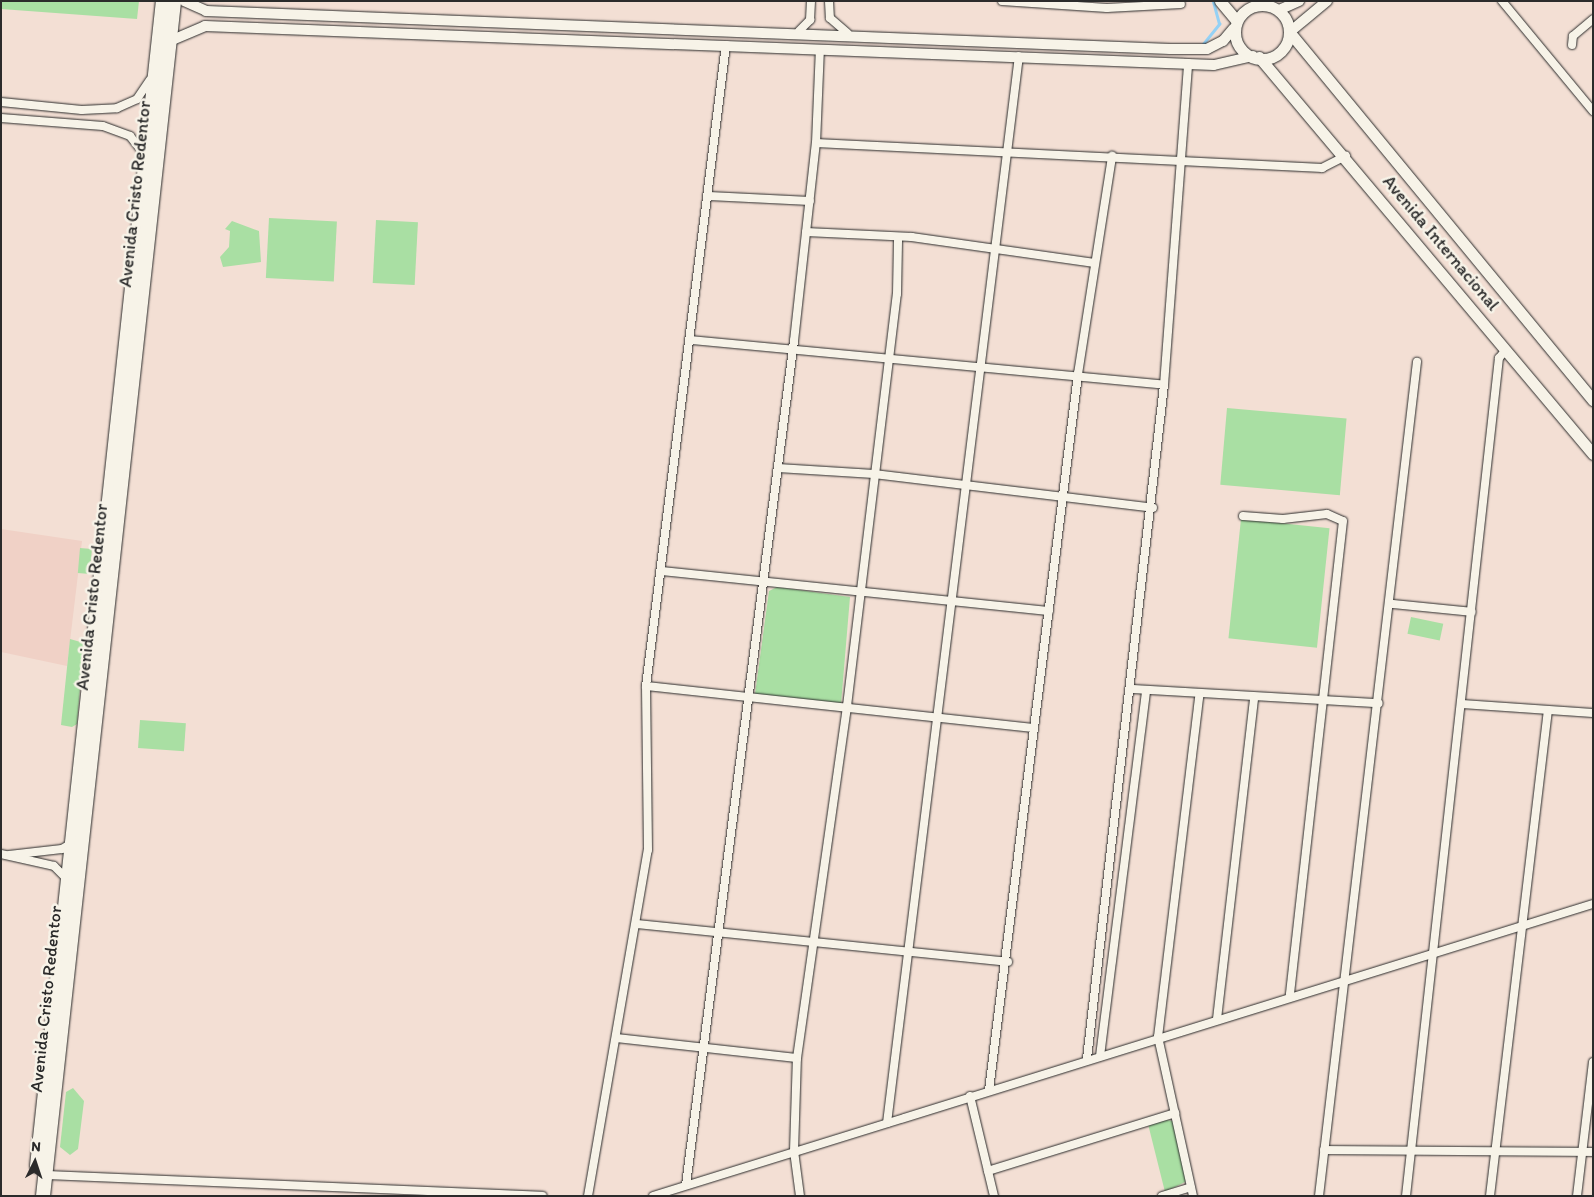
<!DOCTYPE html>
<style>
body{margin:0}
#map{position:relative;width:1594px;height:1197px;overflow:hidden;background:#f3dfd4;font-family:Itim,sans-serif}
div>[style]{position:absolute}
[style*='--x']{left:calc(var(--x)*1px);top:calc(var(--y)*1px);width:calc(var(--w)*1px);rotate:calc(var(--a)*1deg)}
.built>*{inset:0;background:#f0d1c6}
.green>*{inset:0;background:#a9dfa3;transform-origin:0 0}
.stream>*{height:2.5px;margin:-1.25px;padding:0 1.25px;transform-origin:1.25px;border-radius:1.25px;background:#94d1f5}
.roads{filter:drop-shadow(0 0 1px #2b2b2b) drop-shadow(0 0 1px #2b2b2b)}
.street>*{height:8px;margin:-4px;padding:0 4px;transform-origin:4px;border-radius:4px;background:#f7f3e8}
.secondary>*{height:10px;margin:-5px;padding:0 5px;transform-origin:5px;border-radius:5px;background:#f7f3e8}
.primary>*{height:11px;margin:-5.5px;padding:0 5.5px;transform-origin:5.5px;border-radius:5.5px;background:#f7f3e8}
.primary>.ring{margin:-5.5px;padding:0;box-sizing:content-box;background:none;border:11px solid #f7f3e8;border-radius:50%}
.highway>*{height:14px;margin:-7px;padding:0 7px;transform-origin:7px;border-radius:7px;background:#f7f3e8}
span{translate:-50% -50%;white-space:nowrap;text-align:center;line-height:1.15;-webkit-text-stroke:5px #f7f3e8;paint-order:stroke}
.street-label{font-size:18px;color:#2b2b2b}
.frame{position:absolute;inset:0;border:2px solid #2b2b2b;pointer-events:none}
.north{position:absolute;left:10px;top:1137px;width:50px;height:50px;-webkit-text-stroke:4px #f7f3e8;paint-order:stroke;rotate:4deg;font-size:14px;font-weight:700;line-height:20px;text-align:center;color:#2b2b2b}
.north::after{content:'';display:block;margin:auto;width:18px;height:22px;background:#2b2b2b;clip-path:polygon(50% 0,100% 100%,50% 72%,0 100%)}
</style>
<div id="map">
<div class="built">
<div style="clip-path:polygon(1px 529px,82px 541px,67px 666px,1px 652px)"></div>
</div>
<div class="green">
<div style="clip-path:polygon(1px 1px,139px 1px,137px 19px,1px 9px)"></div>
<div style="left:269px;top:218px;width:68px;height:60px;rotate:3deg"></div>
<div style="left:376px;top:220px;width:42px;height:63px;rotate:3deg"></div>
<div style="clip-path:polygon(232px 221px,259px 231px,261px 262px,223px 267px,220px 257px,229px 247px,230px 231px,225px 229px)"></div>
<div style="left:1227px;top:408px;width:120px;height:77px;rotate:5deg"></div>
<div style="left:1241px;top:519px;width:89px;height:120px;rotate:6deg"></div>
<div style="left:80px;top:548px;width:12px;height:25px;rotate:5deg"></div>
<div style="clip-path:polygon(777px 587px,850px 597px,841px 704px,755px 694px,769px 591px)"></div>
<div style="left:1411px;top:617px;width:33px;height:17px;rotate:12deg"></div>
<div style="clip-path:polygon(70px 639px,84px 643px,77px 724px,72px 727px,61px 725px)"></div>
<div style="left:140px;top:720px;width:46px;height:28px;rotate:4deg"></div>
<div style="clip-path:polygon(73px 1088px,84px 1101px,78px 1149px,70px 1155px,60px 1147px,66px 1092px)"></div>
<div style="clip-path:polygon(1167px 1120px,1173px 1121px,1187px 1181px,1165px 1192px,1148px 1124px)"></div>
</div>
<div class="stream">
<div style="--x:1203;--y:44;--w:26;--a:-51"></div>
<div style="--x:1219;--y:24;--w:24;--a:-105"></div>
</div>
<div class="roads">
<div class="street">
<div style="--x:829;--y:1;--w:17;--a:87"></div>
<div style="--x:830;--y:18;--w:23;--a:41"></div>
<div style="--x:1002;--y:1;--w:105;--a:3.8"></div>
<div style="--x:1107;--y:8;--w:74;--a:-3.1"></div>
<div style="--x:1502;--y:1;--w:143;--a:50.4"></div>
<div style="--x:799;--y:31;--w:16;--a:-45"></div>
<div style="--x:810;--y:20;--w:19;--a:-87"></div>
<div style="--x:1572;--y:45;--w:9;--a:-84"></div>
<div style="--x:1573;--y:36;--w:26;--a:-40"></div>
<div style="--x:1;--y:102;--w:81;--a:5.6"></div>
<div style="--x:82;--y:110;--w:35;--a:-3"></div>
<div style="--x:117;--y:108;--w:22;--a:-24"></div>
<div style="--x:137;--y:99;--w:23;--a:-56"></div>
<div style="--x:1;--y:118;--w:102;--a:4.5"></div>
<div style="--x:103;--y:126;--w:29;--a:20"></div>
<div style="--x:130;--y:136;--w:24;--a:52"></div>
<div style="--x:816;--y:143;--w:507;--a:2.83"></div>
<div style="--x:1322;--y:168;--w:27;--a:-27"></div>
<div style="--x:709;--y:196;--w:101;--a:2.8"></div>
<div style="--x:806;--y:232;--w:106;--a:2.7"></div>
<div style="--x:912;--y:237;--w:184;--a:8.1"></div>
<div style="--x:691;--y:340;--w:475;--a:5.4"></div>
<div style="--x:1164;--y:385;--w:678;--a:96.52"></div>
<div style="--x:1164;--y:385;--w:322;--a:-85.7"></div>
<div style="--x:778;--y:468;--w:96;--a:3.6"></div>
<div style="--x:874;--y:474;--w:281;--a:6.9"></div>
<div style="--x:1243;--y:516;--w:40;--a:4.3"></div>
<div style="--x:1283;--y:519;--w:44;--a:-6.5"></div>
<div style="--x:1327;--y:514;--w:17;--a:24"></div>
<div style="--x:1343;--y:521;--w:477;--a:96.4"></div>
<div style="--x:661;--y:571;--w:390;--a:5.9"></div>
<div style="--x:1392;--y:604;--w:80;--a:5.7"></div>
<div style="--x:646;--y:686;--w:390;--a:6.2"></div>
<div style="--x:1133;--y:689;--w:246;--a:3.3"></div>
<div style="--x:1462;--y:704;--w:131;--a:3.9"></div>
<div style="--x:1;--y:854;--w:54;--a:12.8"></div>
<div style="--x:54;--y:866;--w:18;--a:45"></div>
<div style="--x:9;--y:855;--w:53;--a:-6.5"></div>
<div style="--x:62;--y:849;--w:12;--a:-31"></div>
<div style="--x:636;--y:924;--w:374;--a:5.8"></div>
<div style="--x:1217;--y:1019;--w:322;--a:-83.4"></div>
<div style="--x:616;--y:1038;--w:182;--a:6.3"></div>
<div style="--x:1100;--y:1056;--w:367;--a:-82.8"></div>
<div style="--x:989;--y:1090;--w:722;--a:-82.91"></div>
<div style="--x:1078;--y:374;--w:221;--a:-81.1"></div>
<div style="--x:970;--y:1096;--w:103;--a:76.5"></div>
<div style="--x:887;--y:1123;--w:1075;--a:-82.95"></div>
<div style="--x:1324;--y:1150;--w:269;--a:0.4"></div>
<div style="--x:988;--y:1171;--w:196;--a:-17.2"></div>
<div style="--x:45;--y:1175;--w:498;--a:2.4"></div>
<div style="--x:686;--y:1185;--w:851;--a:-82.71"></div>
<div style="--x:794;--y:341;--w:199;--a:-83.7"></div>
<div style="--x:816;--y:143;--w:94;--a:-87.6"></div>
<div style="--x:588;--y:1196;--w:351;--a:-80.2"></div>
<div style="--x:648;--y:850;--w:164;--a:-90.7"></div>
<div style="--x:646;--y:686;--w:646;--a:-82.89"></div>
<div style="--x:653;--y:1196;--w:984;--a:-17.26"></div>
<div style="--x:800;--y:1196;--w:45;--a:-97.6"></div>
<div style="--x:794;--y:1151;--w:93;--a:-88.2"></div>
<div style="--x:797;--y:1058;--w:356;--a:-81.9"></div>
<div style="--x:847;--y:706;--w:415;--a:-83.1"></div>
<div style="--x:897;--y:294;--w:54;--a:-88.9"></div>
<div style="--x:1162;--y:1196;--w:30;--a:-17"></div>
<div style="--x:1193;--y:1196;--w:163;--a:-102.4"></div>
<div style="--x:1158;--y:1037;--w:343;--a:-83.1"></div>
<div style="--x:1319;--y:1196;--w:840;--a:-83.3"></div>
<div style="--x:1406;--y:1196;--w:843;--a:-83.67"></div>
<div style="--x:1499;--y:358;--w:11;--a:-49"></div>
<div style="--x:1490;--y:1196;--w:488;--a:-83.2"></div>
<div style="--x:1577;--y:1196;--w:135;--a:-83.2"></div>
</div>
<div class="secondary">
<div style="--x:184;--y:1;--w:24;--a:24"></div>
<div style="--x:206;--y:11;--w:965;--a:2.26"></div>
<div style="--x:1170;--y:49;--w:37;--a:0"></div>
<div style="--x:1207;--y:49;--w:18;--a:-27"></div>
<div style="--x:1223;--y:41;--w:16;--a:-50"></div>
<div style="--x:1279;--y:10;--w:22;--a:-24"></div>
<div style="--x:1291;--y:31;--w:47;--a:-39.8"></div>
<div style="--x:170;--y:41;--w:38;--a:-23"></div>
<div style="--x:205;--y:26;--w:984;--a:2.21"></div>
<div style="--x:1188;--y:64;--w:26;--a:2"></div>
<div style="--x:1214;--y:65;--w:40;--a:-13"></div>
</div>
<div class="primary">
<div style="--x:1220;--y:1;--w:25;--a:50"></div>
<div class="ring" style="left:1235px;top:5px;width:43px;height:43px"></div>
<div style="--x:1291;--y:34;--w:475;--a:50.5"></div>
<div style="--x:1259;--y:57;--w:519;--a:49.93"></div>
</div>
<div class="highway">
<div style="--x:37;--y:1166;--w:1172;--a:-83.83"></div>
<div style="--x:43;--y:1196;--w:1202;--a:-83.74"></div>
</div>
</div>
<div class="street-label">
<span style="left:135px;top:194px;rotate:-84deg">Avenida Cristo Redentor</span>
<span style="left:1441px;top:243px;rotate:50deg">Avenida Internacional</span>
<span style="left:92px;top:597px;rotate:-84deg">Avenida Cristo Redentor</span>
<span style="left:46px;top:999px;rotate:-84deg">Avenida Cristo Redentor</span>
</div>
<div class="frame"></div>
<div class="north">N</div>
</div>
